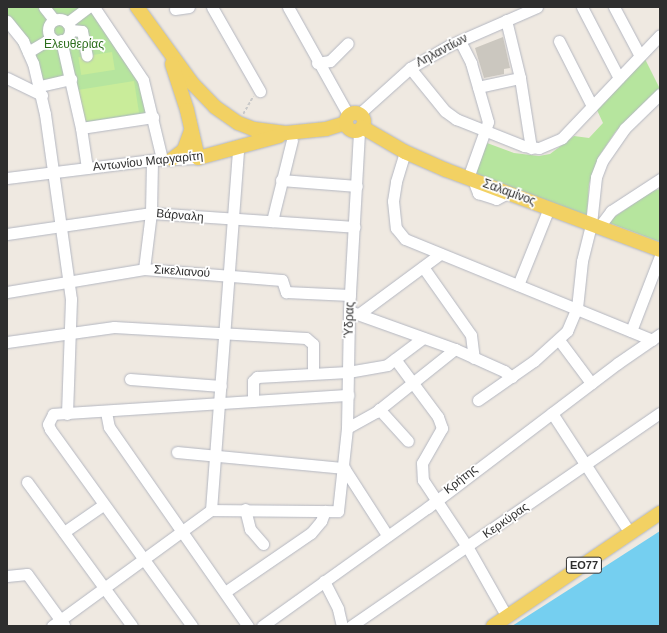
<!DOCTYPE html>
<meta charset="utf-8">
<style>
body{margin:0}
#map{position:relative;width:667px;height:633px;overflow:hidden;background:#efe9e1;font-family:Arial,sans-serif}
div>[style]{position:absolute}
[style*='--x']{left:calc(var(--x)*1px);top:calc(var(--y)*1px);width:calc(var(--w)*1px);rotate:calc(var(--a)*1deg)}
.green>*{inset:0;background:#b6e59e}
.pitch>*{inset:0;background:#c9ec9a;transform-origin:0 0}
.water>*{inset:0;background:#75cff0}
.building>*{inset:0;background:#cbc7bf}
.path>*{height:1.5px;margin-top:-0.75px;transform-origin:0;background:repeating-linear-gradient(90deg,#c9c9c9 0 3px,transparent 0 5px)}
.roads{filter:drop-shadow(0 0 1px #b4b7c1) drop-shadow(0 0 1px #b4b7c1)}
.minor>*{height:11px;margin:-5.5px;padding:0 5.5px;transform-origin:5.5px;border-radius:5.5px;background:#fff}
.minor>.ring{margin:-5.5px;padding:0;box-sizing:content-box;background:none;border:11px solid #fff;border-radius:50%}
.major>*{height:14px;margin:-7px;padding:0 7px;transform-origin:7px;border-radius:7px;background:#f2d163}
.major>.ring{margin:-7px;padding:0;box-sizing:content-box;background:none;border:14px solid #f2d163;border-radius:50%}
span{translate:-50% -50%;white-space:nowrap;text-align:center;line-height:1.15;-webkit-text-stroke:3.5px #fff;paint-order:stroke}
.shield-label span{padding:1px 3px;background:#fff;border:1px solid;border-radius:3px;-webkit-text-stroke-width:0}
.shield-label{font-size:11px;color:#2e2e2e;font-weight:700}
.park-label{font-size:12px;color:#2c6e1b}
.street-label{font-size:12px;color:#2e2e2e}
.frame{position:absolute;inset:0;border:8px solid #2e2e2e;pointer-events:none}
</style>
<div id="map">
<div class="green">
<div style="clip-path:polygon(7px 7px,94px 7px,137px 68px,153px 117px,81px 128px,68px 83px,40px 89px,7px 21px)"></div>
<div style="clip-path:polygon(645px 59px,660px 89px,616px 131px,599px 156px,589px 184px,587px 216px,475px 174px,487px 143px,514px 153px,539px 156px,550px 154px,574px 136px,589px 138px,603px 123px,597px 110px)"></div>
<div style="clip-path:polygon(660px 189px,660px 242px,607px 222px,652px 191px)"></div>
</div>
<div class="pitch">
<div style="left:112px;top:52px;width:18px;height:34px;rotate:81deg"></div>
<div style="left:134px;top:81px;width:32px;height:57px;rotate:81deg"></div>
</div>
<div class="water">
<div style="clip-path:polygon(660px 531px,660px 626px,512px 626px,587px 578px)"></div>
</div>
<div class="building">
<div style="clip-path:polygon(503px 37px,510px 68px,504px 69px,504px 74px,484px 78px,475px 48px)"></div>
</div>
<div class="path">
<div style="--x:243;--y:114;--w:20;--a:-60"></div>
</div>
<div class="roads">
<div class="minor">
<div style="--x:44;--y:7;--w:16;--a:52"></div>
<div style="--x:94;--y:7;--w:88;--a:56.1"></div>
<div style="--x:143;--y:80;--w:81;--a:76.5"></div>
<div style="--x:212;--y:7;--w:97;--a:60.3"></div>
<div style="--x:288;--y:7;--w:125;--a:60.8"></div>
<div style="--x:582;--y:7;--w:80;--a:62.5"></div>
<div style="--x:614;--y:7;--w:55;--a:62"></div>
<div style="--x:175;--y:9;--w:14;--a:-8"></div>
<div class="ring" style="left:48px;top:19px;width:11px;height:11px"></div>
<div style="--x:506;--y:20;--w:60;--a:76.4"></div>
<div style="--x:520;--y:78;--w:71;--a:81.1"></div>
<div style="--x:7;--y:21;--w:26;--a:51"></div>
<div style="--x:23;--y:41;--w:24;--a:66"></div>
<div style="--x:33;--y:63;--w:52;--a:76.8"></div>
<div style="--x:45;--y:114;--w:187;--a:82"></div>
<div style="--x:71;--y:299;--w:115;--a:92"></div>
<div style="--x:67;--y:23;--w:26;--a:-37"></div>
<div style="--x:70;--y:30;--w:12;--a:5"></div>
<div style="--x:82;--y:31;--w:25;--a:79"></div>
<div style="--x:61;--y:40;--w:90;--a:77.2"></div>
<div style="--x:460;--y:41;--w:25;--a:63"></div>
<div style="--x:471;--y:63;--w:61;--a:73.9"></div>
<div style="--x:488;--y:122;--w:59;--a:109.7"></div>
<div style="--x:559;--y:41;--w:73;--a:63.1"></div>
<div style="--x:28;--y:52;--w:27;--a:-31"></div>
<div style="--x:317;--y:63;--w:13;--a:-9"></div>
<div style="--x:330;--y:61;--w:25;--a:-45"></div>
<div style="--x:410;--y:68;--w:55;--a:50.9"></div>
<div style="--x:445;--y:111;--w:14;--a:36"></div>
<div style="--x:456;--y:119;--w:73;--a:21.7"></div>
<div style="--x:524;--y:146;--w:15;--a:8"></div>
<div style="--x:539;--y:148;--w:25;--a:-23"></div>
<div style="--x:562;--y:138;--w:142;--a:-46.4"></div>
<div style="--x:7;--y:78;--w:39;--a:26"></div>
<div style="--x:40;--y:86;--w:32;--a:-13"></div>
<div style="--x:478;--y:87;--w:43;--a:-12.1"></div>
<div style="--x:359;--y:114;--w:69;--a:-42"></div>
<div style="--x:410;--y:68;--w:46;--a:-29.9"></div>
<div style="--x:450;--y:45;--w:95;--a:-23.6"></div>
<div style="--x:405;--y:152;--w:31;--a:107"></div>
<div style="--x:396;--y:182;--w:19;--a:99"></div>
<div style="--x:393;--y:201;--w:27;--a:84"></div>
<div style="--x:396;--y:228;--w:14;--a:51"></div>
<div style="--x:405;--y:239;--w:267;--a:22.2"></div>
<div style="--x:87;--y:168;--w:40;--a:-98.5"></div>
<div style="--x:81;--y:128;--w:73;--a:-8.7"></div>
<div style="--x:7;--y:178;--w:146;--a:-7.1"></div>
<div style="--x:152;--y:160;--w:46;--a:-2.5"></div>
<div style="--x:281;--y:180;--w:76;--a:4.5"></div>
<div style="--x:475;--y:185;--w:9;--a:69"></div>
<div style="--x:478;--y:193;--w:19;--a:18"></div>
<div style="--x:496;--y:199;--w:9;--a:-27"></div>
<div style="--x:272;--y:221;--w:83;--a:-76.1"></div>
<div style="--x:599;--y:227;--w:20;--a:-53"></div>
<div style="--x:611;--y:211;--w:59;--a:-33.1"></div>
<div style="--x:7;--y:234;--w:146;--a:-8.3"></div>
<div style="--x:151;--y:213;--w:204;--a:3.9"></div>
<div style="--x:423;--y:267;--w:83;--a:54.8"></div>
<div style="--x:471;--y:335;--w:23;--a:83"></div>
<div style="--x:144;--y:269;--w:56;--a:-82.9"></div>
<div style="--x:151;--y:213;--w:53;--a:-88.9"></div>
<div style="--x:518;--y:285;--w:83;--a:-68.1"></div>
<div style="--x:7;--y:292;--w:139;--a:-9.5"></div>
<div style="--x:144;--y:269;--w:138;--a:4.6"></div>
<div style="--x:282;--y:280;--w:13;--a:72"></div>
<div style="--x:286;--y:292;--w:64;--a:2.7"></div>
<div style="--x:349;--y:311;--w:113;--a:19.7"></div>
<div style="--x:455;--y:349;--w:54;--a:24.2"></div>
<div style="--x:504;--y:371;--w:10;--a:37"></div>
<div style="--x:359;--y:314;--w:101;--a:-36.5"></div>
<div style="--x:631;--y:331;--w:80;--a:-68.9"></div>
<div style="--x:559;--y:340;--w:54;--a:53.3"></div>
<div style="--x:7;--y:342;--w:108;--a:-8"></div>
<div style="--x:114;--y:327;--w:192;--a:3.3"></div>
<div style="--x:306;--y:338;--w:9;--a:41"></div>
<div style="--x:313;--y:344;--w:29;--a:90"></div>
<div style="--x:395;--y:359;--w:72;--a:53.4"></div>
<div style="--x:438;--y:417;--w:12;--a:70"></div>
<div style="--x:442;--y:428;--w:40;--a:119.7"></div>
<div style="--x:422;--y:463;--w:17;--a:87"></div>
<div style="--x:423;--y:480;--w:82;--a:56.5"></div>
<div style="--x:468;--y:548;--w:79;--a:60.5"></div>
<div style="--x:130;--y:379;--w:91;--a:4.4"></div>
<div style="--x:478;--y:400;--w:68;--a:-34.9"></div>
<div style="--x:534;--y:361;--w:45;--a:-42.3"></div>
<div style="--x:567;--y:331;--w:25;--a:-67"></div>
<div style="--x:577;--y:308;--w:47;--a:-83.9"></div>
<div style="--x:582;--y:261;--w:38;--a:-76"></div>
<div style="--x:591;--y:224;--w:47;--a:-83.9"></div>
<div style="--x:596;--y:177;--w:17;--a:-69"></div>
<div style="--x:602;--y:161;--w:40;--a:-55.1"></div>
<div style="--x:625;--y:128;--w:49;--a:-44.2"></div>
<div style="--x:253;--y:401;--w:20;--a:-90"></div>
<div style="--x:253;--y:381;--w:6;--a:-45"></div>
<div style="--x:257;--y:377;--w:91;--a:-3.1"></div>
<div style="--x:348;--y:372;--w:40;--a:-10"></div>
<div style="--x:387;--y:365;--w:45;--a:-36.9"></div>
<div style="--x:379;--y:409;--w:43;--a:47.8"></div>
<div style="--x:106;--y:412;--w:15;--a:79"></div>
<div style="--x:109;--y:427;--w:243;--a:55.1"></div>
<div style="--x:552;--y:413;--w:143;--a:57"></div>
<div style="--x:347;--y:428;--w:33;--a:-29"></div>
<div style="--x:376;--y:412;--w:101;--a:-38.6"></div>
<div style="--x:177;--y:452;--w:168;--a:5.5"></div>
<div style="--x:344;--y:468;--w:80;--a:57.3"></div>
<div style="--x:27;--y:482;--w:178;--a:53.9"></div>
<div style="--x:245;--y:509;--w:21;--a:76"></div>
<div style="--x:250;--y:529;--w:20;--a:49"></div>
<div style="--x:211;--y:510;--w:363;--a:-85.7"></div>
<div style="--x:64;--y:532;--w:47;--a:-34.7"></div>
<div style="--x:7;--y:576;--w:20;--a:-6"></div>
<div style="--x:27;--y:574;--w:63;--a:54"></div>
<div style="--x:324;--y:581;--w:31;--a:63"></div>
<div style="--x:338;--y:609;--w:17;--a:77"></div>
<div style="--x:225;--y:592;--w:104;--a:-34.5"></div>
<div style="--x:311;--y:533;--w:16;--a:-50"></div>
<div style="--x:321;--y:521;--w:11;--a:-68"></div>
<div style="--x:52;--y:626;--w:197;--a:-36.1"></div>
<div style="--x:211;--y:510;--w:127;--a:0.5"></div>
<div style="--x:338;--y:511;--w:83;--a:-83.8"></div>
<div style="--x:347;--y:428;--w:117;--a:-89"></div>
<div style="--x:349;--y:311;--w:181;--a:-86.8"></div>
<div style="--x:192;--y:626;--w:243;--a:-125.8"></div>
<div style="--x:50;--y:429;--w:5;--a:-112"></div>
<div style="--x:48;--y:424;--w:11;--a:-63"></div>
<div style="--x:53;--y:414;--w:296;--a:-3.7"></div>
<div style="--x:262;--y:626;--w:203;--a:-35.6"></div>
<div style="--x:427;--y:508;--w:240;--a:-37.2"></div>
<div style="--x:618;--y:363;--w:51;--a:-34.6"></div>
<div style="--x:351;--y:626;--w:375;--a:-34.6"></div>
</div>
<div class="major">
<div style="--x:137;--y:7;--w:94;--a:54.1"></div>
<div style="--x:192;--y:83;--w:33;--a:46"></div>
<div style="--x:215;--y:107;--w:28;--a:35"></div>
<div style="--x:238;--y:123;--w:17;--a:21"></div>
<div style="--x:254;--y:129;--w:32;--a:7"></div>
<div style="--x:286;--y:133;--w:40;--a:-5.7"></div>
<div style="--x:326;--y:129;--w:21;--a:-17"></div>
<div style="--x:172;--y:64;--w:48;--a:71.9"></div>
<div style="--x:187;--y:110;--w:49;--a:77.1"></div>
<div style="--x:198;--y:158;--w:84;--a:-15.2"></div>
<div class="ring" style="left:346px;top:113px;width:4px;height:4px"></div>
<div style="--x:362;--y:127;--w:50;--a:30.2"></div>
<div style="--x:405;--y:152;--w:45;--a:23.7"></div>
<div style="--x:446;--y:170;--w:228;--a:20.5"></div>
<div style="--x:172;--y:159;--w:15;--a:-37"></div>
<div style="--x:184;--y:150;--w:20;--a:-70"></div>
<div style="--x:493;--y:626;--w:202;--a:-34.1"></div>
</div>
</div>
<div class="shield-label">
<span style="left:584px;top:565px">ΕΟ77</span>
</div>
<div class="park-label">
<span style="left:74px;top:45px">Ελευθερίας</span>
</div>
<div class="street-label">
<span style="left:442px;top:51px;rotate:-28deg">Ληλαντίων</span>
<span style="left:148px;top:162px;rotate:-6deg">Αντωνίου Μαργαρίτη</span>
<span style="left:509px;top:193px;rotate:20deg">Σαλαμίνος</span>
<span style="left:180px;top:216px;rotate:5deg">Βάρναλη</span>
<span style="left:182px;top:272px;rotate:4deg">Σικελιανού</span>
<span style="left:350px;top:320px;rotate:-88deg">Ύδρας</span>
<span style="left:461px;top:480px;rotate:-38deg">Κρήτης</span>
<span style="left:506px;top:521px;rotate:-35deg">Κερκύρας</span>
</div>
<div class="frame"></div>
</div>
